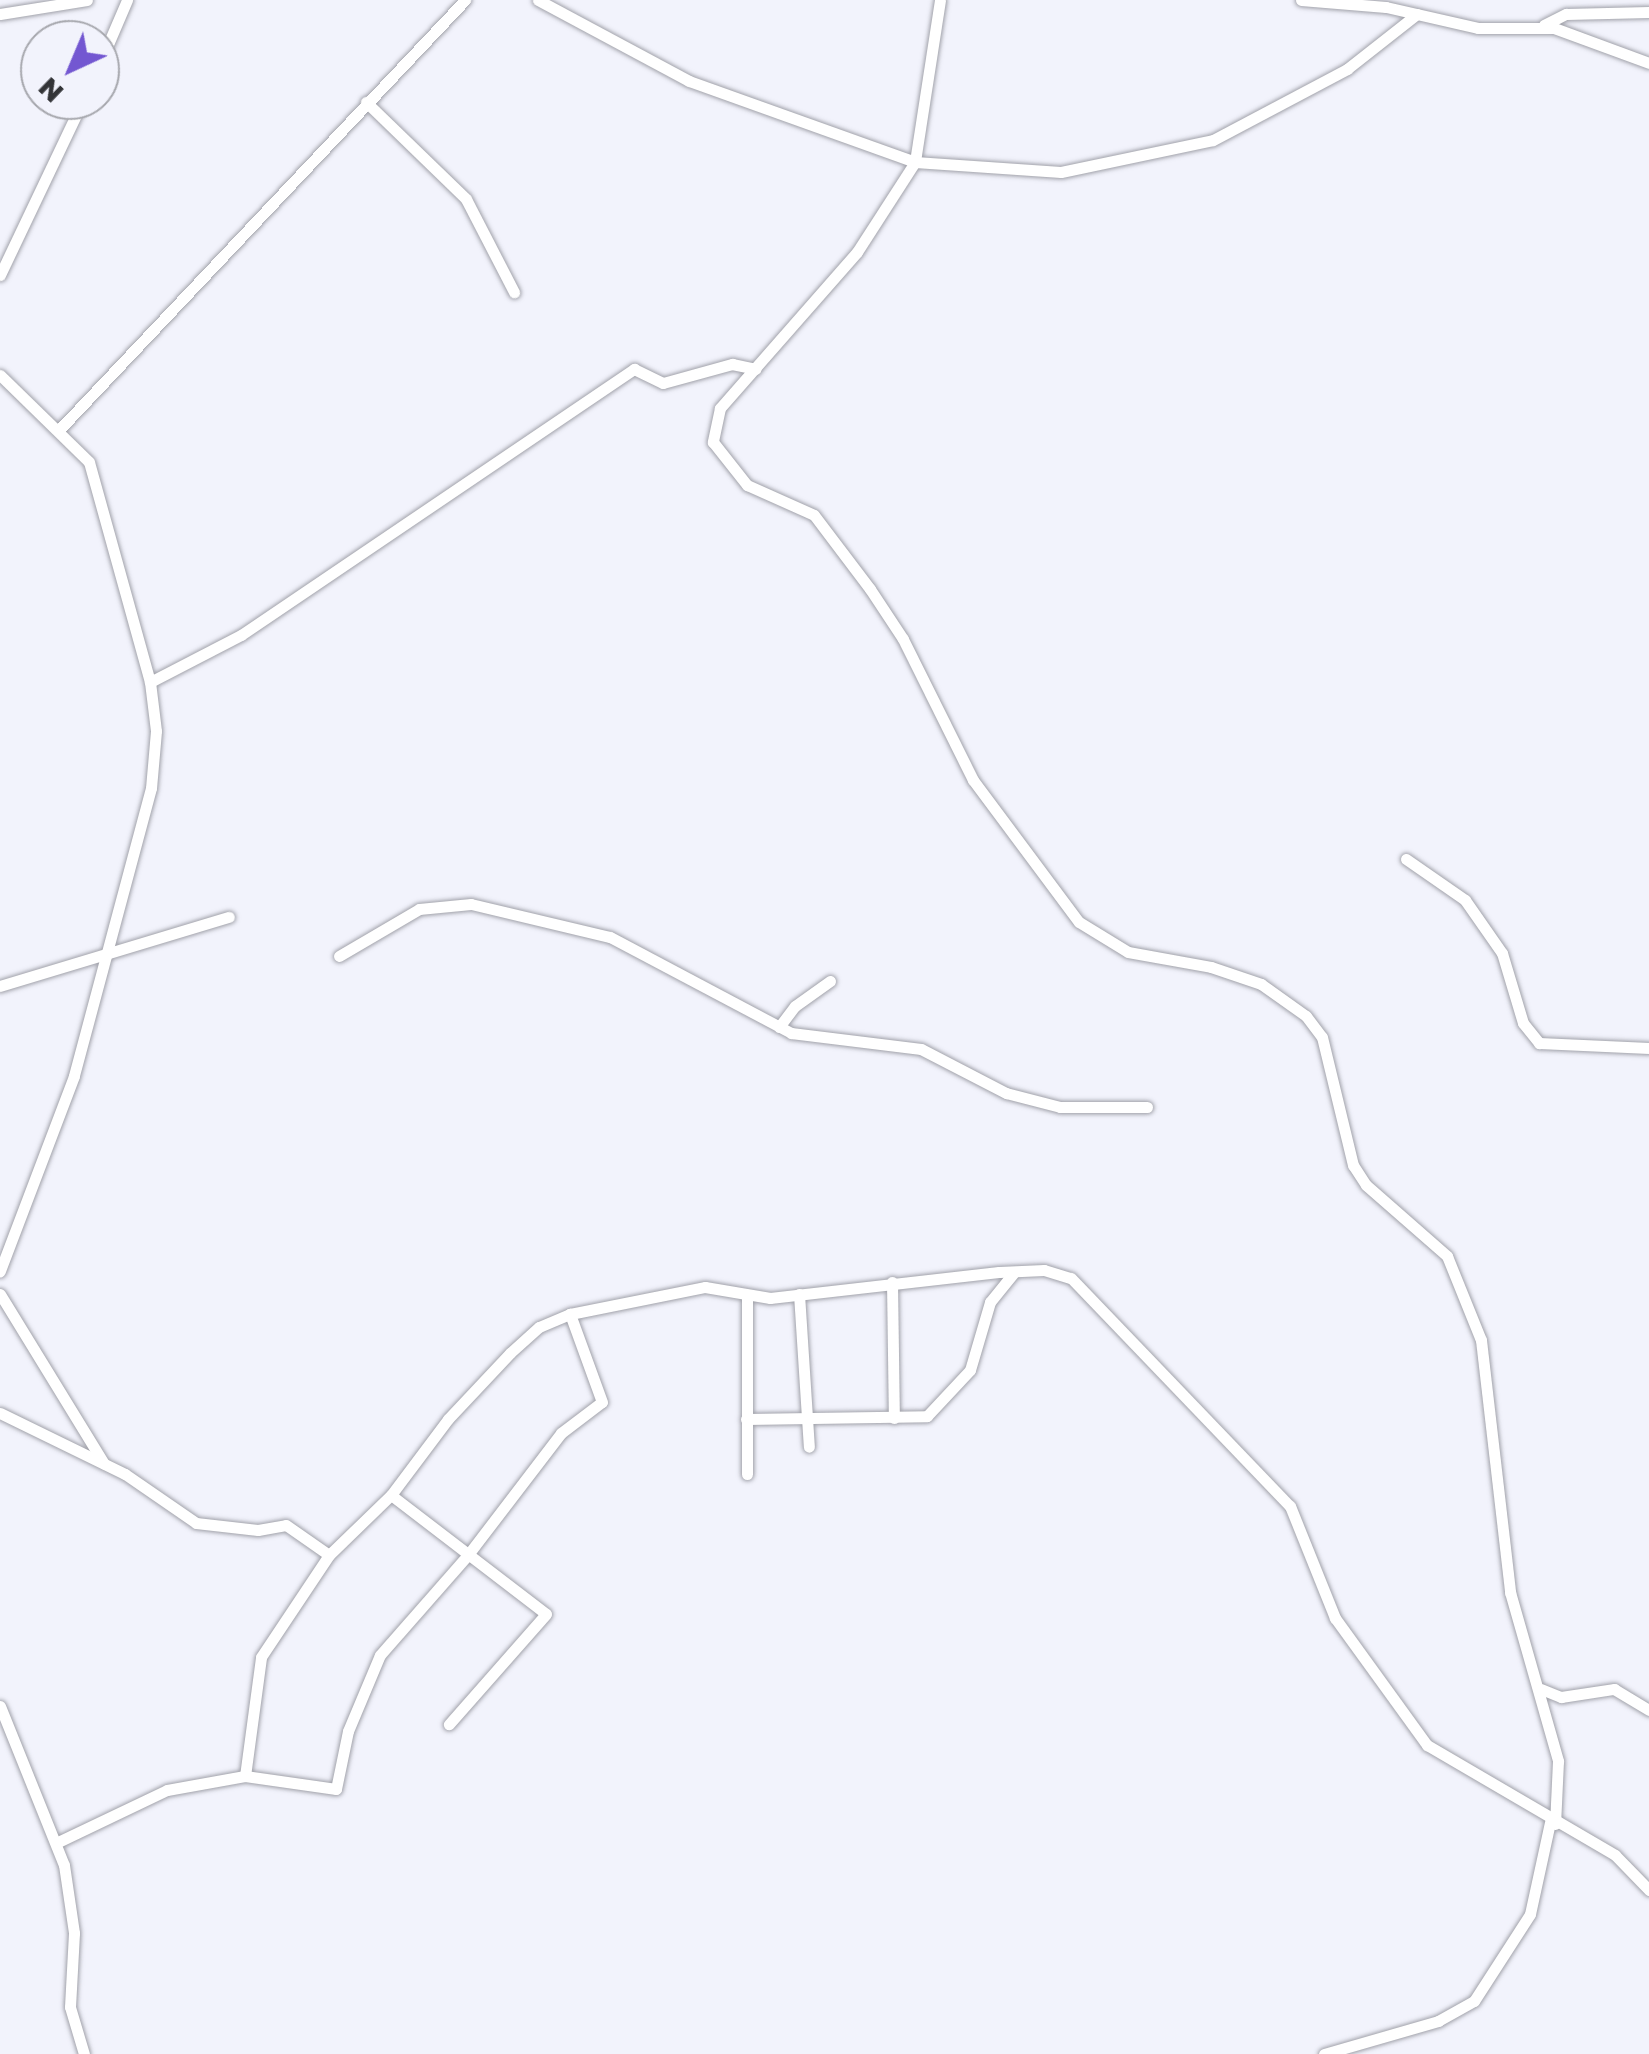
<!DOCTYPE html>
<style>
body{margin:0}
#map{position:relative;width:1649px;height:2054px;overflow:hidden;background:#f2f3fc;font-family:"Golos Text",sans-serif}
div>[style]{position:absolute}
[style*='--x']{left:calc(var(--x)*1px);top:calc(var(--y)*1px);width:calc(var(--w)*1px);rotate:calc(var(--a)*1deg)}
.roads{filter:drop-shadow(0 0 2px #a1a2aa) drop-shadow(0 0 2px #a1a2aa)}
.minor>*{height:11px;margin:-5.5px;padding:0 5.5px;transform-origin:5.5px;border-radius:5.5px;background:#fff}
span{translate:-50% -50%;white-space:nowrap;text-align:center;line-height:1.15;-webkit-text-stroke:10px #f2f3fc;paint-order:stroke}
.north{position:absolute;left:20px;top:20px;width:100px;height:100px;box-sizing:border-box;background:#f2f3fc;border:2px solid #a6a7ad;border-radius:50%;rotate:224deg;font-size:28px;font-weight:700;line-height:40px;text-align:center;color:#333437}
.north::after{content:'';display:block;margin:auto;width:35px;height:45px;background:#7357d1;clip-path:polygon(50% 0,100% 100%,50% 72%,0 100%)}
</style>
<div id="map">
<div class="roads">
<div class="minor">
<div style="--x:538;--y:0;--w:171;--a:28.2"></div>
<div style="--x:689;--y:81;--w:240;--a:19.7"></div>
<div style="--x:915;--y:162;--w:146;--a:3.9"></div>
<div style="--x:1061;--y:172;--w:155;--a:-11.9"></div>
<div style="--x:1213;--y:140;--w:152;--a:-27.9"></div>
<div style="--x:1347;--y:69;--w:89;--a:-38.2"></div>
<div style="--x:940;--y:0;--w:164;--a:98.8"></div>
<div style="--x:915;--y:162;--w:107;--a:122.8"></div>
<div style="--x:857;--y:252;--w:208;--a:131.3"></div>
<div style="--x:720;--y:408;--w:35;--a:102"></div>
<div style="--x:713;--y:442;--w:55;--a:51.7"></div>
<div style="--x:747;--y:485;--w:73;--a:24.1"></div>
<div style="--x:814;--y:515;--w:93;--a:52.9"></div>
<div style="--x:870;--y:589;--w:60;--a:56.6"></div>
<div style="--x:903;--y:639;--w:157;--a:63.6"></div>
<div style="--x:973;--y:780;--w:177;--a:53.3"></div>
<div style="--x:1079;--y:922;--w:57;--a:31.5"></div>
<div style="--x:1128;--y:952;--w:84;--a:10.2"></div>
<div style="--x:1211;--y:967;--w:53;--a:18.8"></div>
<div style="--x:1261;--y:984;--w:55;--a:35.4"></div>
<div style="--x:1306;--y:1016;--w:26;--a:53"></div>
<div style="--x:1322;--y:1037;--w:132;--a:76.4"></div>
<div style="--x:1353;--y:1165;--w:24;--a:57"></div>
<div style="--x:1366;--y:1185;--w:108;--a:41.2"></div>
<div style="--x:1447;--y:1256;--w:91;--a:68"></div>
<div style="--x:1481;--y:1340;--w:254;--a:83.4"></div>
<div style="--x:1510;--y:1592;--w:176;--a:74.1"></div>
<div style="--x:1558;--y:1761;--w:63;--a:92.7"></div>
<div style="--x:1301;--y:0;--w:85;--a:4.7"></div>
<div style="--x:1386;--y:7;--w:94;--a:12.9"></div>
<div style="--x:1478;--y:28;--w:76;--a:0"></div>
<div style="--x:1554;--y:28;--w:101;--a:20.2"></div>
<div style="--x:0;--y:14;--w:88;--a:-9.1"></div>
<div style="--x:1544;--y:25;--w:25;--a:-27"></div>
<div style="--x:1566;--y:14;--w:83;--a:-1.4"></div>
<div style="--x:100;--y:63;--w:69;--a:-66.8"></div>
<div style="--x:366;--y:102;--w:139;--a:44.1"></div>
<div style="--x:466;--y:199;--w:105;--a:62.7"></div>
<div style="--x:0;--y:275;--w:194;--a:-64.6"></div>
<div style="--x:0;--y:375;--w:124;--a:44.3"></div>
<div style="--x:89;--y:462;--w:228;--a:74.5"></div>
<div style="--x:150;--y:682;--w:49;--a:83"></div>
<div style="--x:156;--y:731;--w:57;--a:95"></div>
<div style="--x:151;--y:788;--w:298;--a:105"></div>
<div style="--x:74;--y:1076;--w:209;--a:110.8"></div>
<div style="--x:58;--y:431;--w:593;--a:-46.64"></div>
<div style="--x:150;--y:682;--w:102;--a:-27.3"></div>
<div style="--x:241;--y:635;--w:475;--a:-34.1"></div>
<div style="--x:634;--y:369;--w:32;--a:26"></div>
<div style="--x:663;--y:383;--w:72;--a:-15.4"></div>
<div style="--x:732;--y:364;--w:24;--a:12"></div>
<div style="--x:1406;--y:859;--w:72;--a:34.8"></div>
<div style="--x:1465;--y:900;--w:65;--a:55.1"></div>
<div style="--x:1502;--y:953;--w:73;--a:73.3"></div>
<div style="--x:1523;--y:1023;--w:26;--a:51"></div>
<div style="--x:1539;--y:1043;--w:110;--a:2.6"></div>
<div style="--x:339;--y:956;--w:93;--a:-30.4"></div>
<div style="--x:419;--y:909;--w:52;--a:-5.5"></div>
<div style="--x:471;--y:904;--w:143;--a:13.4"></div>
<div style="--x:610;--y:937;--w:205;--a:27.9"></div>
<div style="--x:791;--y:1033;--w:131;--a:7"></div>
<div style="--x:921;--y:1049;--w:96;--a:27.4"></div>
<div style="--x:1006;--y:1093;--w:56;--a:14.5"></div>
<div style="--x:1060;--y:1107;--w:87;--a:0"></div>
<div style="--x:0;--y:986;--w:239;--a:-16.8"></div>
<div style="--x:779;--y:1027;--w:26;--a:-53"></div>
<div style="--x:795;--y:1006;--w:43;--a:-35.5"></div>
<div style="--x:892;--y:1282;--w:136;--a:89.2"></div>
<div style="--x:0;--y:1294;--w:199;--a:58.5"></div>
<div style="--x:799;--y:1294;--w:153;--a:86.3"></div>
<div style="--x:747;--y:1295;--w:179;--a:90"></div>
<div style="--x:0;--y:1413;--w:139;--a:26"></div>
<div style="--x:125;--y:1474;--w:86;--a:34.6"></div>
<div style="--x:196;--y:1523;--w:62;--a:6.4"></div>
<div style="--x:258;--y:1530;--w:28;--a:-10"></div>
<div style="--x:286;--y:1525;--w:52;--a:34.9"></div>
<div style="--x:329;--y:1555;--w:86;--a:-44.1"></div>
<div style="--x:391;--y:1495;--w:95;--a:-53.1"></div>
<div style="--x:448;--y:1419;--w:91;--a:-46.8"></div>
<div style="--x:510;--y:1353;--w:39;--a:-42"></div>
<div style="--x:539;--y:1327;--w:34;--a:-23"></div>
<div style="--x:570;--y:1314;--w:138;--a:-11.3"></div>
<div style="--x:705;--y:1287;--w:66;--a:9.6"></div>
<div style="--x:770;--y:1298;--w:230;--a:-6.5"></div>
<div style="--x:999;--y:1272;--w:45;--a:-2.5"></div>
<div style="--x:1044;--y:1270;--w:28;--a:17"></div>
<div style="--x:1071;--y:1278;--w:316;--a:46.2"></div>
<div style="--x:1290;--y:1506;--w:121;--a:68.1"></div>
<div style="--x:1335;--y:1618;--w:157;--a:54.1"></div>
<div style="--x:1427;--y:1745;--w:218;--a:30.3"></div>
<div style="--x:1615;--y:1855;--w:49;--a:45.8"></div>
<div style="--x:746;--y:1419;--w:181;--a:-0.9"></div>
<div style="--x:927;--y:1416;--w:63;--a:-46.9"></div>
<div style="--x:970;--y:1370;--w:71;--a:-73.6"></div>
<div style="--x:990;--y:1302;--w:38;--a:-51"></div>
<div style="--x:391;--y:1495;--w:195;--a:37.5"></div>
<div style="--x:546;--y:1614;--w:147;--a:131.4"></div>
<div style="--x:1541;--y:1689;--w:22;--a:22"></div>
<div style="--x:1561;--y:1697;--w:54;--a:-8.6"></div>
<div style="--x:1614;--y:1689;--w:41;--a:31"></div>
<div style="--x:0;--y:1706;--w:171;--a:68.1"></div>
<div style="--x:64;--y:1865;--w:69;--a:81.6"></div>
<div style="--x:74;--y:1933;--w:74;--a:93.1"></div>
<div style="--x:70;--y:2007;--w:49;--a:73.4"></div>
<div style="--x:245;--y:1776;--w:92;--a:8.1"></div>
<div style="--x:336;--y:1789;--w:59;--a:-78.3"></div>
<div style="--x:348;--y:1731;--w:82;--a:-67.2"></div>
<div style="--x:380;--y:1655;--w:132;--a:-48.7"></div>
<div style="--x:467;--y:1556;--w:155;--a:-52.6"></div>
<div style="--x:561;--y:1433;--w:51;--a:-37.1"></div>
<div style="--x:602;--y:1402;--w:94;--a:-110"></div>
<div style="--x:58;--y:1842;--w:121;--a:-25.5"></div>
<div style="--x:167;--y:1790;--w:79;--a:-10.2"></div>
<div style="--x:245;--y:1776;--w:120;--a:-82.3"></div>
<div style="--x:261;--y:1657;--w:123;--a:-56.3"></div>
<div style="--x:1324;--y:2054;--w:119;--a:-16.1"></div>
<div style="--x:1438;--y:2021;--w:41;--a:-29.1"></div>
<div style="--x:1474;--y:2001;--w:103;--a:-57.2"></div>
<div style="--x:1530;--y:1914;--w:94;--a:-77.7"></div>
</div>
</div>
<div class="north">N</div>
</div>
